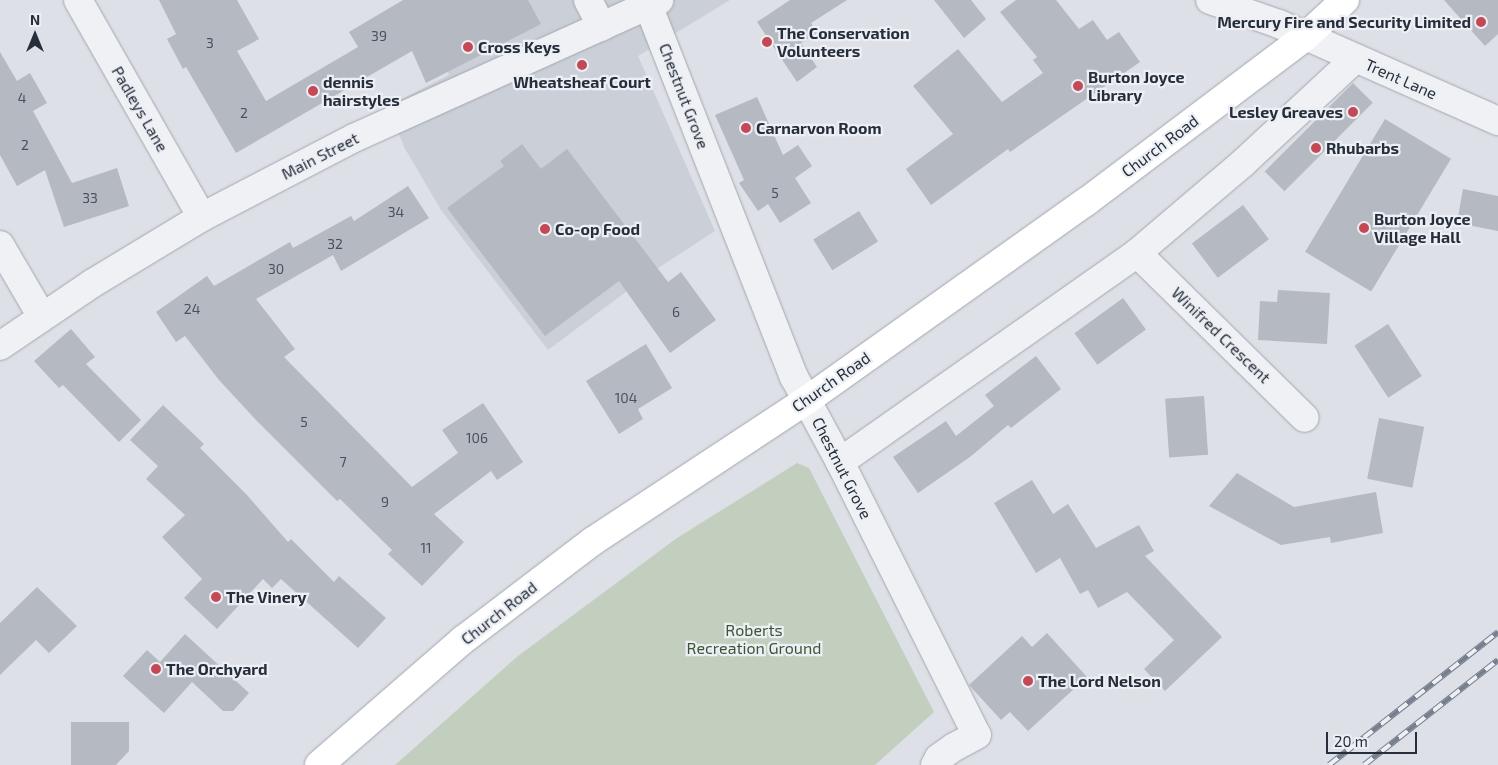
<!DOCTYPE html>
<style>
body{margin:0}
#map{position:relative;width:1498px;height:765px;overflow:hidden;background:#dde0e6;font-family:"Exo 2",sans-serif}
div>[style]{position:absolute}
[style*='--x']{left:calc(var(--x)*1px);top:calc(var(--y)*1px);width:calc(var(--w)*1px);rotate:calc(var(--a)*1deg)}
.built>*{inset:0;background:#cbcfd7}
.green>*{inset:0;background:#c2cfbe}
.building>*{inset:0;background:#b4b9c2;transform-origin:0 0}
.roads{filter:drop-shadow(0 0 1px #a3a7af) drop-shadow(0 0 1px #a3a7af)}
.minor>*{height:28px;margin:-14px;padding:0 14px;transform-origin:14px;border-radius:14px;background:#eff1f4}
.tertiary>*{height:28px;margin:-14px;padding:0 14px;transform-origin:14px;border-radius:14px;background:#eff1f4}
.primary>*{height:28px;margin:-14px;padding:0 14px;transform-origin:14px;border-radius:14px;background:#fff}
.rail>*{height:5.5px;margin-top:-2.75px;transform-origin:0;background:repeating-linear-gradient(90deg,#eceff4 0 11px,#777f8e 0 22px);box-sizing:border-box;border-block:1px solid #777f8e}
.dots>*{width:14px;height:14px;translate:-50% -50%;box-sizing:border-box;border:2px solid #eceff4;border-radius:50%}
span{translate:-50% -50%;white-space:nowrap;text-align:center;line-height:1.15;-webkit-text-stroke:4.5px #eceff4;paint-order:stroke}
.number-label{font-size:14px;color:#4a515d}
.number-label span{-webkit-text-stroke-width:0}
.poi-label{font-size:16px;color:#272e3b;font-weight:700}
.right{translate:-100% -50%;text-align:right}
.left{translate:0 -50%;text-align:left}
.street-label{font-size:16px;color:#272e3b}
.park-label{font-size:16px;color:#3b5636}
.north{position:absolute;left:10px;top:10px;width:50px;height:50px;-webkit-text-stroke:4px #eceff4;paint-order:stroke;rotate:0deg;font-size:14px;font-weight:700;line-height:20px;text-align:center;color:#272e3b}
.north::after{content:'';display:block;margin:auto;width:18px;height:22px;background:#272e3b;clip-path:polygon(50% 0,100% 100%,50% 72%,0 100%)}
.scale{position:absolute;left:1326px;top:732px;width:91px;height:22px;box-sizing:border-box;border:2px solid #272e3b;border-top:0;padding-left:6px;font-size:15px;line-height:18px;white-space:nowrap;color:#272e3b;-webkit-text-stroke:4px #eceff4;paint-order:stroke}
</style>
<div id="map">
<div class="built">
<div style="clip-path:polygon(410px 0,730px 0,638px 56px,715px 231px,658px 268px,548px 350px,441px 210px,404px 147px,388px 106px,449px 75px)"></div>
</div>
<div class="green">
<div style="clip-path:polygon(797px 463px,809px 468px,934px 712px,875px 765px,395px 765px,518px 656px,677px 538px)"></div>
</div>
<div class="building">
<div style="clip-path:polygon(159px 0,237px 0,259px 39px,237px 51px,266px 101px,358px 47px,349px 32px,403px 0,528px 0,541px 24px,426px 83px,412px 51px,236px 153px,186px 67px,183px 69px,167px 39px,176px 34px)"></div>
<div style="clip-path:polygon(790px 0,847px 0,811px 23px,817px 33px,801px 43px,817px 67px,797px 82px,757px 22px)"></div>
<div style="clip-path:polygon(934px 0,971px 0,986px 19px,964px 38px)"></div>
<div style="clip-path:polygon(1016px 0,1056px 0,1079px 29px,1093px 20px,1107px 40px,1119px 32px,1140px 62px,1010px 152px,1008px 149px,931px 205px,906px 169px,953px 134px,913px 86px,958px 49px,1002px 102px,1043px 73px,1033px 60px,1037px 57px,1000px 12px)"></div>
<div style="clip-path:polygon(1444px 0,1498px 0,1498px 34px,1485px 46px)"></div>
<div style="clip-path:polygon(0 52px,17px 81px,30px 73px,47px 103px,33px 111px,72px 183px,117px 168px,129px 206px,64px 227px,45px 170px,17px 186px,0 155px)"></div>
<div style="left:1353px;top:83px;width:28px;height:125px;rotate:45deg"></div>
<div style="clip-path:polygon(757px 97px,783px 155px,798px 145px,812px 166px,795px 178px,811px 203px,780px 223px,768px 204px,758px 211px,739px 183px,744px 180px,715px 115px)"></div>
<div style="left:1385px;top:119px;width:77px;height:155px;rotate:31deg"></div>
<div style="clip-path:polygon(522px 144px,541px 169px,567px 149px,668px 282px,681px 272px,716px 320px,670px 353px,619px 281px,545px 336px,447px 208px,504px 166px,500px 161px)"></div>
<div style="clip-path:polygon(408px 186px,429px 218px,341px 271px,333px 255px,256px 299px,295px 349px,284px 357px,412px 487px,458px 453px,442px 430px,483px 403px,523px 462px,497px 480px,491px 471px,434px 514px,464px 542px,422px 586px,388px 554px,392px 550px,340px 499px,337px 501px,257px 421px,219px 380px,185px 336px,176px 342px,156px 312px,207px 276px,214px 286px,290px 242px,293px 248px,351px 216px,354px 221px)"></div>
<div style="clip-path:polygon(1463px 189px,1498px 196px,1498px 231px,1457px 223px)"></div>
<div style="left:1243px;top:205px;width:43px;height:64px;rotate:53deg"></div>
<div style="left:859px;top:211px;width:36px;height:54px;rotate:58deg"></div>
<div style="clip-path:polygon(1278px 290px,1330px 293px,1327px 344px,1258px 340px,1260px 301px,1277px 302px)"></div>
<div style="left:1123px;top:298px;width:39px;height:60px;rotate:54deg"></div>
<div style="left:1388px;top:324px;width:62px;height:40px;rotate:57deg"></div>
<div style="clip-path:polygon(71px 329px,95px 357px,86px 364px,141px 420px,119px 442px,63px 385px,59px 388px,34px 361px)"></div>
<div style="clip-path:polygon(646px 344px,672px 388px,638px 409px,643px 419px,619px 434px,586px 381px)"></div>
<div style="clip-path:polygon(1036px 356px,1061px 389px,1011px 428px,1008px 425px,970px 457px,918px 493px,893px 457px,946px 421px,956px 436px,994px 406px,985px 395px)"></div>
<div style="left:1204px;top:396px;width:59px;height:39px;rotate:86deg"></div>
<div style="clip-path:polygon(163px 405px,204px 444px,200px 448px,246px 494px,288px 542px,291px 539px,334px 582px,339px 576px,386px 618px,358px 648px,281px 579px,272px 588px,263px 579px,217px 629px,184px 598px,202px 579px,162px 537px,185px 515px,146px 479px,158px 466px,130px 440px)"></div>
<div style="left:1379px;top:418px;width:46px;height:62px;rotate:11deg"></div>
<div style="clip-path:polygon(1237px 473px,1294px 507px,1376px 492px,1383px 533px,1331px 543px,1330px 537px,1281px 545px,1209px 506px)"></div>
<div style="clip-path:polygon(1032px 480px,1053px 514px,1068px 504px,1096px 548px,1139px 525px,1154px 551px,1145px 556px,1222px 637px,1165px 691px,1144px 669px,1174px 640px,1127px 592px,1098px 608px,1088px 590px,1080px 594px,1060px 558px,1036px 573px,994px 503px)"></div>
<div style="clip-path:polygon(37px 587px,77px 626px,49px 653px,36px 640px,0 675px,0 623px)"></div>
<div style="clip-path:polygon(1047px 633px,1087px 677px,1028px 731px,1010px 712px,1001px 720px,969px 685px,1022px 636px,1032px 647px)"></div>
<div style="clip-path:polygon(185px 634px,249px 693px,233px 711px,223px 711px,192px 682px,164px 713px,123px 676px,147px 650px,160px 662px)"></div>
<div style="clip-path:polygon(71px 722px,129px 722px,129px 751px,116px 765px,71px 765px)"></div>
</div>
<div class="roads">
<div class="minor">
<div style="--x:78;--y:0;--w:250;--a:60.3"></div>
<div style="--x:588;--y:0;--w:30;--a:63"></div>
<div style="--x:1210;--y:0;--w:73;--a:19.2"></div>
<div style="--x:1279;--y:24;--w:240;--a:23.9"></div>
<div style="--x:648;--y:5;--w:400;--a:68.6"></div>
<div style="--x:794;--y:377;--w:97;--a:61.6"></div>
<div style="--x:840;--y:462;--w:305;--a:63.4"></div>
<div style="--x:977;--y:735;--w:26;--a:152"></div>
<div style="--x:954;--y:747;--w:19;--a:144"></div>
<div style="--x:939;--y:758;--w:8;--a:120"></div>
<div style="--x:0;--y:245;--w:83;--a:59.7"></div>
<div style="--x:1137;--y:253;--w:235;--a:44.5"></div>
<div style="--x:840;--y:462;--w:363;--a:-35.1"></div>
<div style="--x:1137;--y:253;--w:139;--a:-40.3"></div>
<div style="--x:1243;--y:163;--w:153;--a:-42.9"></div>
</div>
<div class="tertiary">
<div style="--x:0;--y:346;--w:112;--a:-34.1"></div>
<div style="--x:93;--y:283;--w:127;--a:-31.2"></div>
<div style="--x:202;--y:217;--w:171;--a:-27.5"></div>
<div style="--x:354;--y:138;--w:335;--a:-24.3"></div>
</div>
<div class="primary">
<div style="--x:319;--y:765;--w:191;--a:-41"></div>
<div style="--x:463;--y:640;--w:163;--a:-37.3"></div>
<div style="--x:593;--y:541;--w:256;--a:-33.4"></div>
<div style="--x:807;--y:400;--w:342;--a:-35.4"></div>
<div style="--x:1086;--y:202;--w:276;--a:-37"></div>
<div style="--x:1306;--y:36;--w:53;--a:-42.7"></div>
</div>
</div>
<div class="rail">
<div style="--x:1329;--y:765;--w:215;--a:-38.2"></div>
<div style="--x:1364;--y:765;--w:170;--a:-38.1"></div>
</div>
<div class="dots">
<div style="left:1481px;top:22px;background:#c54856"></div>
<div style="left:767px;top:42px;background:#c54856"></div>
<div style="left:468px;top:47px;background:#c54856"></div>
<div style="left:582px;top:65px;background:#c54856"></div>
<div style="left:1078px;top:86px;background:#c54856"></div>
<div style="left:313px;top:91px;background:#c54856"></div>
<div style="left:1353px;top:112px;background:#c54856"></div>
<div style="left:746px;top:128px;background:#c54856"></div>
<div style="left:1316px;top:148px;background:#c54856"></div>
<div style="left:1364px;top:228px;background:#c54856"></div>
<div style="left:545px;top:229px;background:#c54856"></div>
<div style="left:216px;top:597px;background:#c54856"></div>
<div style="left:156px;top:669px;background:#c54856"></div>
<div style="left:1028px;top:681px;background:#c54856"></div>
</div>
<div class="number-label">
<span style="left:379px;top:36px">39</span>
<span style="left:210px;top:43px">3</span>
<span style="left:22px;top:98px">4</span>
<span style="left:244px;top:113px">2</span>
<span style="left:25px;top:145px">2</span>
<span style="left:775px;top:193px">5</span>
<span style="left:90px;top:198px">33</span>
<span style="left:396px;top:212px">34</span>
<span style="left:335px;top:244px">32</span>
<span style="left:276px;top:269px">30</span>
<span style="left:192px;top:309px">24</span>
<span style="left:676px;top:312px">6</span>
<span style="left:626px;top:398px">104</span>
<span style="left:304px;top:422px">5</span>
<span style="left:477px;top:438px">106</span>
<span style="left:343px;top:462px">7</span>
<span style="left:385px;top:502px">9</span>
<span style="left:426px;top:548px">11</span>
</div>
<div class="poi-label">
<span class="right" style="left:1471px;top:22px">Mercury Fire and Security Limited</span>
<span class="left" style="left:777px;top:42px">The Conservation<br>Volunteers</span>
<span class="left" style="left:478px;top:47px">Cross Keys</span>
<span class="left" style="left:1088px;top:86px">Burton Joyce<br>Library</span>
<span class="left" style="left:323px;top:91px">dennis<br>hairstyles</span>
<span style="left:582px;top:82px">Wheatsheaf Court</span>
<span class="right" style="left:1343px;top:112px">Lesley Greaves</span>
<span class="left" style="left:756px;top:128px">Carnarvon Room</span>
<span class="left" style="left:1326px;top:148px">Rhubarbs</span>
<span class="left" style="left:1374px;top:228px">Burton Joyce<br>Village Hall</span>
<span class="left" style="left:555px;top:229px">Co-op Food</span>
<span class="left" style="left:226px;top:597px">The Vinery</span>
<span class="left" style="left:166px;top:669px">The Orchyard</span>
<span class="left" style="left:1038px;top:681px">The Lord Nelson</span>
</div>
<div class="street-label">
<span style="left:1401px;top:79px;rotate:24deg">Trent Lane</span>
<span style="left:684px;top:96px;rotate:69deg">Chestnut Grove</span>
<span style="left:140px;top:109px;rotate:60deg">Padleys Lane</span>
<span style="left:1160px;top:146px;rotate:-37deg">Church Road</span>
<span style="left:320px;top:156px;rotate:-27deg">Main Street</span>
<span style="left:1221px;top:335px;rotate:44deg">Winifred Crescent</span>
<span style="left:831px;top:382px;rotate:-35deg">Church Road</span>
<span style="left:842px;top:468px;rotate:63deg">Chestnut Grove</span>
<span style="left:499px;top:613px;rotate:-38deg">Church Road</span>
</div>
<div class="park-label">
<span style="left:754px;top:639px">Roberts<br>Recreation Ground</span>
</div>
<div class="north">N</div>
<div class="scale">20 m</div>
</div>
